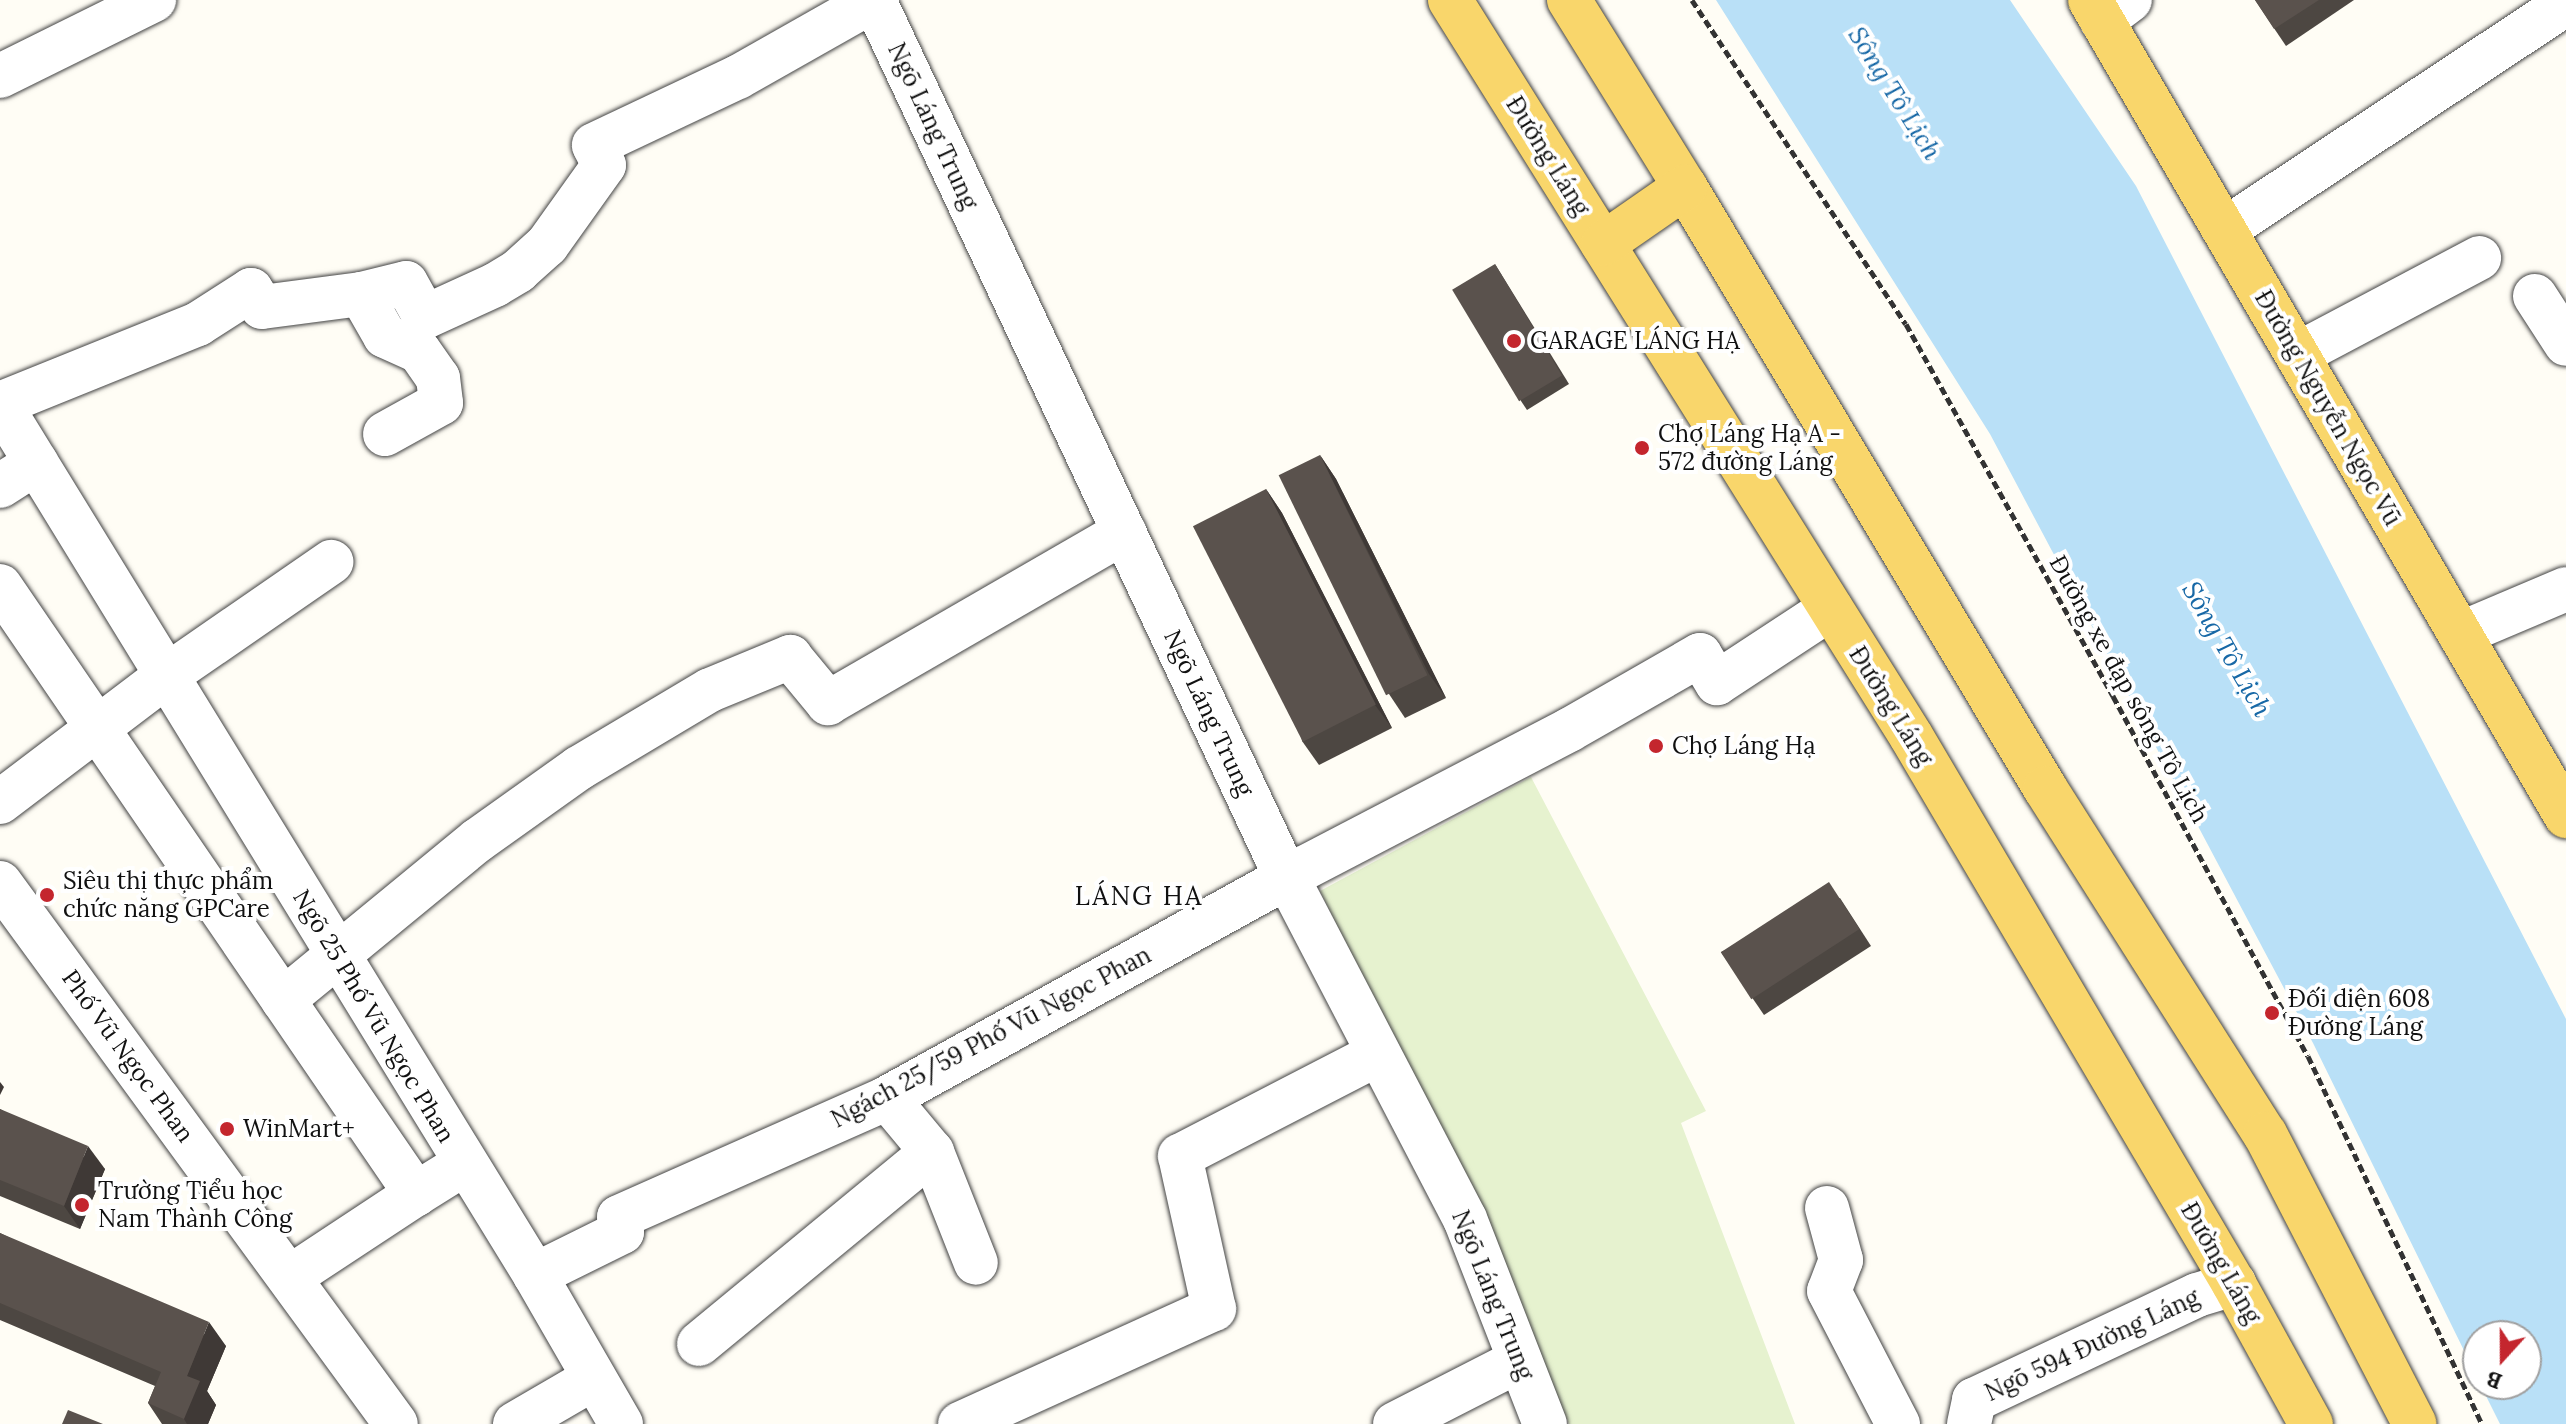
<!DOCTYPE html>
<meta charset="utf-8">
<style>
body{margin:0}
#map{position:relative;width:2566px;height:1424px;overflow:hidden;background:#fffdf5;font-family:Lora,serif}
div>[style]{position:absolute}
[style*='--x']{left:calc(var(--x)*1px);top:calc(var(--y)*1px);width:calc(var(--w)*1px);rotate:calc(var(--a)*1deg)}
.pitch>*{inset:0;background:#e6f2cf}
.water>*{inset:0;background:#b9e0f7}
.path>*{height:5px;margin-top:-2.5px;transform-origin:0;background:repeating-linear-gradient(90deg,#333 0 8px,transparent 0 12px)}
.roads{filter:drop-shadow(0 0 2px #444) drop-shadow(0 0 2px #444)}
.minor>*{height:44px;margin:-22px;padding:0 22px;transform-origin:22px;border-radius:22px;background:#fff}
.major>*{height:44px;margin:-22px;padding:0 22px;transform-origin:22px;border-radius:22px;background:#f9d66b}
.wall>*{inset:0;background:#4d4742}
.shaded-wall>*{inset:0;background:#3f3936}
.building>*{inset:0;background:#5a524d;transform-origin:0 0}
.dots>*{width:22px;height:22px;translate:-50% -50%;box-sizing:border-box;border:4px solid #fff;border-radius:50%}
span{translate:-50% -50%;white-space:nowrap;text-align:center;line-height:1.15;-webkit-text-stroke:8px #fff;paint-order:stroke}
.street-label{font-size:24px;color:#111}
.poi-label{font-size:24px;color:#111}
.left{translate:0 -50%;text-align:left}
.water-label{font-size:26px;color:#1768a6;font-style:italic}
.neighbourhood-label{font-size:26px;color:#111;letter-spacing:2px}
.north{position:absolute;left:2462px;top:1320px;width:80px;height:80px;box-sizing:border-box;background:#fff;border:2px solid #a0a0a0;border-radius:50%;rotate:201deg;font-size:22px;font-weight:700;line-height:32px;text-align:center;color:#111}
.north::after{content:'';display:block;margin:auto;width:28px;height:36px;background:#c4262e;clip-path:polygon(50% 0,100% 100%,50% 72%,0 100%)}
</style>
<div id="map">
<div class="pitch">
<div style="clip-path:polygon(1531px 777px,1706px 1111px,1681px 1123px,1795px 1424px,1569px 1424px,1489px 1233px,1320px 891px)"></div>
</div>
<div class="water">
<div style="clip-path:polygon(1716px 0,2010px 0,2136px 186px,2566px 1019px,2566px 1424px,2500px 1424px,2480px 1384px,2526px 1384px,2526px 1336px,2478px 1336px,2478px 1379px,2313px 1043px,1990px 434px)"></div>
</div>
<div class="path">
<div style="--x:1692;--y:0;--w:388;--a:56.6"></div>
<div style="--x:1906;--y:324;--w:426;--a:60.9"></div>
<div style="--x:2113;--y:696;--w:409;--a:61.6"></div>
<div style="--x:2308;--y:1056;--w:407;--a:64.7"></div>
</div>
<div class="roads">
<div class="minor">
<div style="--x:874;--y:0;--w:948;--a:64.84"></div>
<div style="--x:1277;--y:858;--w:407;--a:62.5"></div>
<div style="--x:1465;--y:1219;--w:220;--a:68.7"></div>
<div style="--x:2102;--y:21;--w:35;--a:-37"></div>
<div style="--x:0;--y:76;--w:172;--a:-26.3"></div>
<div style="--x:2224;--y:230;--w:410;--a:-33.5"></div>
<div style="--x:361;--y:294;--w:46;--a:-13.7"></div>
<div style="--x:406;--y:283;--w:39;--a:61"></div>
<div style="--x:425;--y:317;--w:77;--a:-24.6"></div>
<div style="--x:495;--y:285;--w:27;--a:-31"></div>
<div style="--x:518;--y:271;--w:39;--a:-42"></div>
<div style="--x:547;--y:245;--w:98;--a:-54.5"></div>
<div style="--x:604;--y:165;--w:22;--a:-117"></div>
<div style="--x:594;--y:145;--w:159;--a:-25.3"></div>
<div style="--x:738;--y:77;--w:156;--a:-29.5"></div>
<div style="--x:2535;--y:296;--w:57;--a:57.1"></div>
<div style="--x:2298;--y:354;--w:205;--a:-27.9"></div>
<div style="--x:0;--y:404;--w:1022;--a:58.44"></div>
<div style="--x:535;--y:1275;--w:172;--a:60"></div>
<div style="--x:0;--y:404;--w:214;--a:-22"></div>
<div style="--x:198;--y:324;--w:63;--a:-32.7"></div>
<div style="--x:251;--y:290;--w:20;--a:57"></div>
<div style="--x:262;--y:307;--w:100;--a:-7.5"></div>
<div style="--x:361;--y:294;--w:48;--a:60.3"></div>
<div style="--x:385;--y:336;--w:37;--a:24"></div>
<div style="--x:419;--y:351;--w:33;--a:55"></div>
<div style="--x:438;--y:378;--w:25;--a:83"></div>
<div style="--x:441;--y:403;--w:64;--a:151"></div>
<div style="--x:0;--y:486;--w:43;--a:-32.6"></div>
<div style="--x:0;--y:586;--w:737;--a:55.62"></div>
<div style="--x:416;--y:1194;--w:57;--a:-32"></div>
<div style="--x:2460;--y:634;--w:115;--a:-23"></div>
<div style="--x:0;--y:802;--w:208;--a:-37.2"></div>
<div style="--x:166;--y:676;--w:201;--a:-34.6"></div>
<div style="--x:0;--y:883;--w:670;--a:53.8"></div>
<div style="--x:283;--y:1000;--w:252;--a:-39.4"></div>
<div style="--x:478;--y:840;--w:124;--a:-35.5"></div>
<div style="--x:579;--y:768;--w:152;--a:-30.8"></div>
<div style="--x:710;--y:690;--w:87;--a:-22.4"></div>
<div style="--x:790;--y:657;--w:60;--a:50.4"></div>
<div style="--x:828;--y:703;--w:342;--a:-30"></div>
<div style="--x:887;--y:1098;--w:70;--a:50.2"></div>
<div style="--x:932;--y:1152;--w:119;--a:68.4"></div>
<div style="--x:1827;--y:1208;--w:54;--a:74.9"></div>
<div style="--x:1841;--y:1260;--w:33;--a:111"></div>
<div style="--x:1829;--y:1291;--w:150;--a:62.6"></div>
<div style="--x:535;--y:1275;--w:97;--a:-26.3"></div>
<div style="--x:622;--y:1232;--w:15;--a:-101"></div>
<div style="--x:619;--y:1217;--w:293;--a:-23.9"></div>
<div style="--x:887;--y:1098;--w:476;--a:-28.9"></div>
<div style="--x:1304;--y:868;--w:299;--a:-27.5"></div>
<div style="--x:1569;--y:730;--w:151;--a:-29.8"></div>
<div style="--x:1700;--y:655;--w:33;--a:59"></div>
<div style="--x:1717;--y:683;--w:136;--a:-33.3"></div>
<div style="--x:290;--y:1277;--w:151;--a:-33.4"></div>
<div style="--x:699;--y:1344;--w:302;--a:-39.5"></div>
<div style="--x:515;--y:1424;--w:91;--a:-30.2"></div>
<div style="--x:960;--y:1424;--w:279;--a:-24.4"></div>
<div style="--x:1214;--y:1309;--w:157;--a:-102.5"></div>
<div style="--x:1180;--y:1156;--w:223;--a:-27.3"></div>
<div style="--x:1395;--y:1424;--w:140;--a:-27.1"></div>
<div style="--x:1969;--y:1424;--w:25;--a:-78"></div>
<div style="--x:1974;--y:1400;--w:246;--a:-25.2"></div>
<div style="--x:2197;--y:1295;--w:39;--a:-17"></div>
</div>
<div class="major">
<div style="--x:1450;--y:0;--w:868;--a:57.94"></div>
<div style="--x:1911;--y:736;--w:636;--a:59.48"></div>
<div style="--x:2234;--y:1284;--w:160;--a:61.2"></div>
<div style="--x:1569;--y:0;--w:220;--a:58.2"></div>
<div style="--x:1685;--y:187;--w:701;--a:59.08"></div>
<div style="--x:2045;--y:788;--w:410;--a:57.6"></div>
<div style="--x:2265;--y:1134;--w:326;--a:62.7"></div>
<div style="--x:2090;--y:0;--w:945;--a:59.74"></div>
<div style="--x:1603;--y:244;--w:100;--a:-34.8"></div>
</div>
</div>
<div class="wall">
<div style="clip-path:polygon(2255px 0,2354px 0,2286px 46px)"></div>
<div style="clip-path:polygon(1495px 264px,1569px 384px,1527px 410px,1521px 401px)"></div>
<div style="clip-path:polygon(1320px 455px,1336px 479px,1446px 698px,1405px 718px,1389px 694px)"></div>
<div style="clip-path:polygon(1266px 489px,1282px 513px,1392px 728px,1319px 765px,1302px 741px)"></div>
<div style="clip-path:polygon(1840px 898px,1871px 946px,1764px 1015px,1721px 952px)"></div>
<div style="clip-path:polygon(0 1109px,105px 1169px,80px 1229px,0 1196px)"></div>
<div style="clip-path:polygon(0 1233px,226px 1346px,207px 1391px,216px 1405px,208px 1424px,162px 1424px,148px 1403px,155px 1386px,0 1320px)"></div>
</div>
<div class="shaded-wall">
<div style="clip-path:polygon(1320px 455px,1336px 479px,1446px 698px,1429px 674px)"></div>
<div style="clip-path:polygon(1266px 489px,1282px 513px,1392px 728px,1375px 705px)"></div>
<div style="clip-path:polygon(0 1082px,4px 1087px,0 1095px)"></div>
<div style="clip-path:polygon(88px 1146px,105px 1169px,80px 1229px,64px 1206px)"></div>
<div style="clip-path:polygon(209px 1322px,226px 1346px,207px 1391px,216px 1405px,208px 1424px,187px 1424px,184px 1419px,187px 1376px)"></div>
</div>
<div class="building">
<div style="clip-path:polygon(2255px 0,2319px 0,2274px 29px)"></div>
<div style="left:1495px;top:264px;width:130px;height:50px;rotate:59deg"></div>
<div style="left:1320px;top:455px;width:245px;height:46px;rotate:64deg"></div>
<div style="left:1266px;top:489px;width:242px;height:82px;rotate:63deg"></div>
<div style="left:1829px;top:882px;width:56px;height:129px;rotate:57deg"></div>
<div style="clip-path:polygon(0 1109px,88px 1146px,64px 1206px,0 1180px)"></div>
<div style="clip-path:polygon(0 1233px,209px 1322px,187px 1376px,200px 1381px,184px 1419px,148px 1403px,161px 1372px,0 1303px)"></div>
<div style="clip-path:polygon(68px 1410px,103px 1424px,62px 1424px)"></div>
</div>
<div class="dots">
<div style="left:1514px;top:341px;background:#c4262e"></div>
<div style="left:1642px;top:448px;background:#c4262e"></div>
<div style="left:1656px;top:746px;background:#c4262e"></div>
<div style="left:47px;top:895px;background:#c4262e"></div>
<div style="left:2272px;top:1013px;background:#c4262e"></div>
<div style="left:227px;top:1129px;background:#c4262e"></div>
<div style="left:82px;top:1205px;background:#c4262e"></div>
</div>
<div class="street-label">
<span style="left:933px;top:126px;rotate:65deg">Ngõ Láng Trung</span>
<span style="left:1548px;top:156px;rotate:58deg">Đường Láng</span>
<span style="left:2328px;top:408px;rotate:60deg">Đường Nguyễn Ngọc Vũ</span>
<span style="left:2129px;top:689px;rotate:61deg">Đường xe đạp sông Tô Lịch</span>
<span style="left:1891px;top:706px;rotate:58deg">Đường Láng</span>
<span style="left:1209px;top:713px;rotate:65deg">Ngõ Láng Trung</span>
<span style="left:374px;top:1016px;rotate:59deg">Ngõ 25 Phố Vũ Ngọc Phan</span>
<span style="left:991px;top:1037px;rotate:-28deg">Ngách 25/59 Phố Vũ Ngọc Phan</span>
<span style="left:128px;top:1056px;rotate:54deg">Phố Vũ Ngọc Phan</span>
<span style="left:2221px;top:1263px;rotate:60deg">Đường Láng</span>
<span style="left:1493px;top:1295px;rotate:68deg">Ngõ Láng Trung</span>
<span style="left:2092px;top:1345px;rotate:-25deg">Ngõ 594 Đường Láng</span>
</div>
<div class="poi-label">
<span class="left" style="left:1530px;top:341px">GARAGE LÁNG HẠ</span>
<span class="left" style="left:1658px;top:448px">Chợ Láng Hạ A -<br>572 đường Láng</span>
<span class="left" style="left:1672px;top:746px">Chợ Láng Hạ</span>
<span class="left" style="left:63px;top:895px">Siêu thị thực phẩm<br>chức năng GPCare</span>
<span class="left" style="left:2288px;top:1013px">Đối diện 608<br>Đường Láng</span>
<span class="left" style="left:243px;top:1129px">WinMart+</span>
<span class="left" style="left:98px;top:1205px">Trường Tiểu học<br>Nam Thành Công</span>
</div>
<div class="water-label">
<span style="left:1895px;top:93px;rotate:58deg">Sông Tô Lịch</span>
<span style="left:2227px;top:649px;rotate:60deg">Sông Tô Lịch</span>
</div>
<div class="neighbourhood-label">
<span style="left:1139px;top:896px">LÁNG HẠ</span>
</div>
<div class="north">B</div>
</div>
